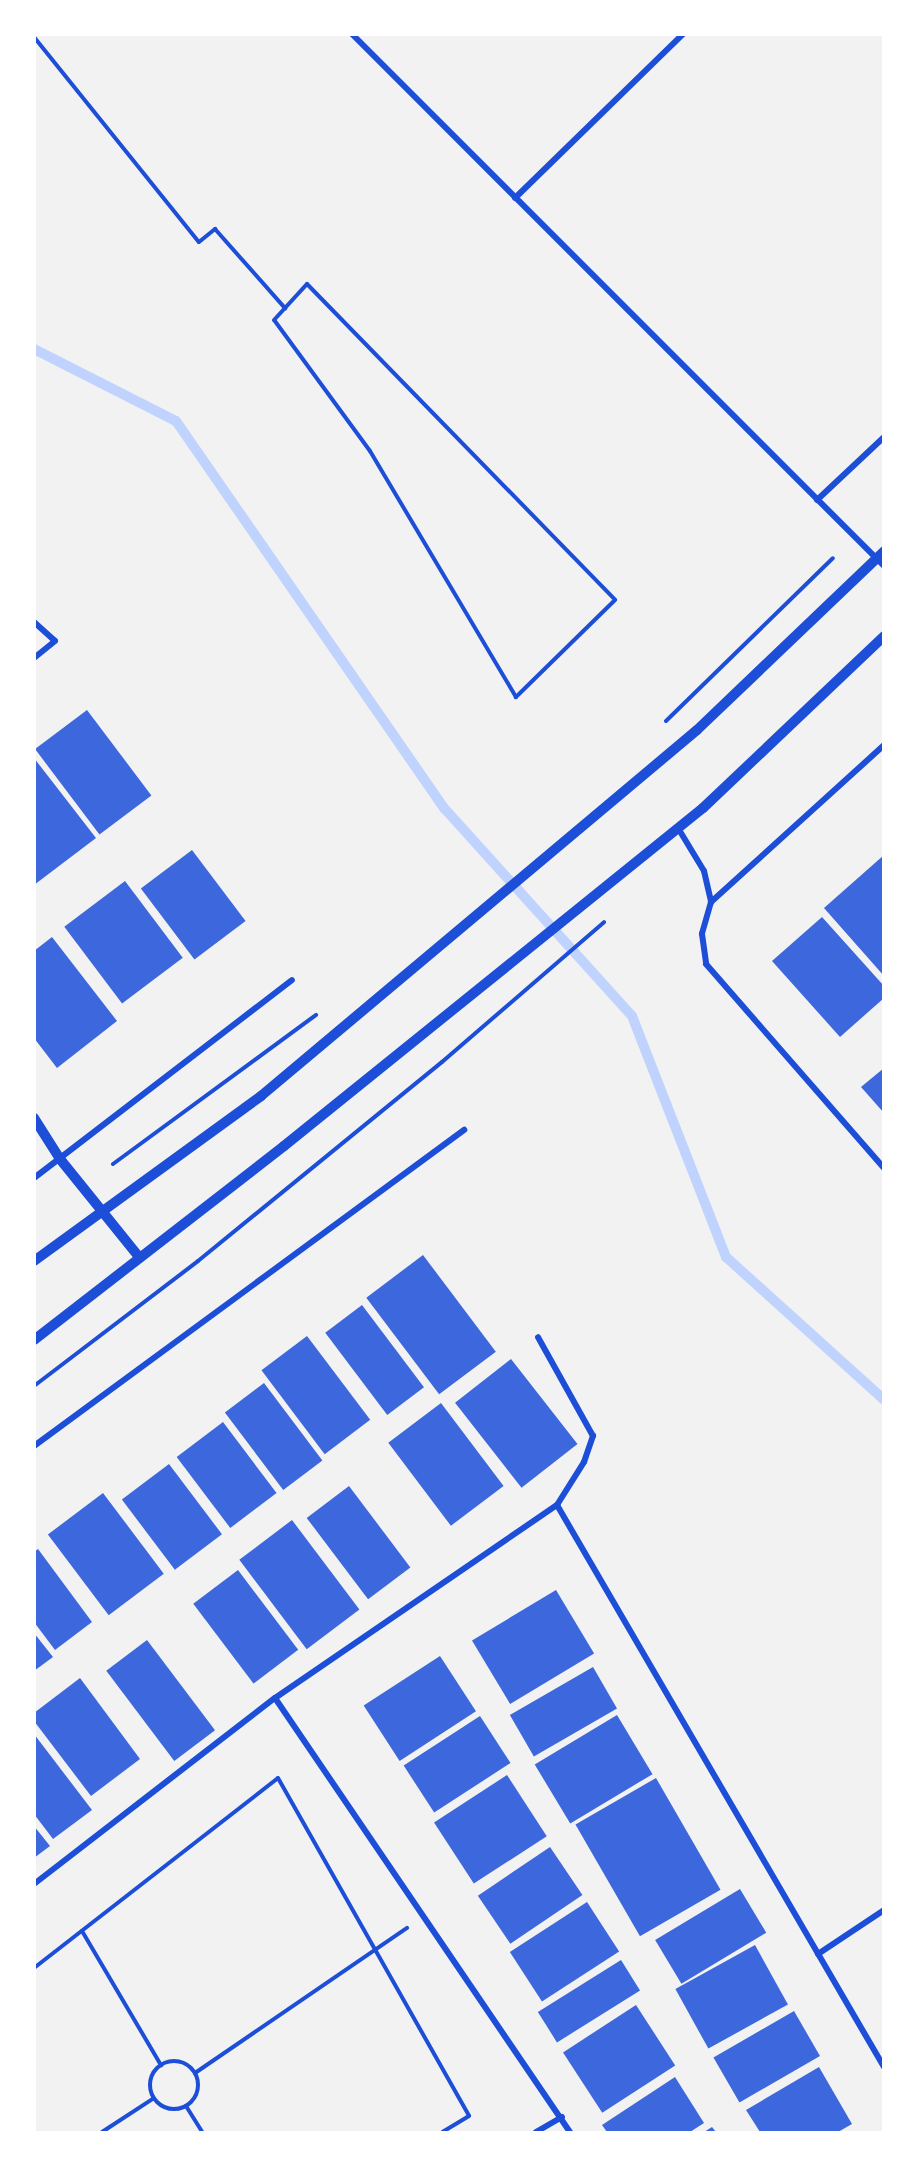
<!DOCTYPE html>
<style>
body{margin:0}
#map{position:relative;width:918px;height:2167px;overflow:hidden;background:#f2f2f2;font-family:"Source Sans 3",sans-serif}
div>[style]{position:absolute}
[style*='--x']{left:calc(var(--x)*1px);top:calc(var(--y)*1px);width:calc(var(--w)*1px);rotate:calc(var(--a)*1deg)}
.stream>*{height:10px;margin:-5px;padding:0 5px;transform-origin:5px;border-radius:5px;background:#bfd3fe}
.building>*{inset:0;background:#3d67dc;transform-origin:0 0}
.path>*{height:4px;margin:-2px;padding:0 2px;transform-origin:2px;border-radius:2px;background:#1d4ed8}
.path>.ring{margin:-2px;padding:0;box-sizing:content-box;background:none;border:4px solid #1d4ed8;border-radius:50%}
.minor>*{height:6px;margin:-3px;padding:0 3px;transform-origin:3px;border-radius:3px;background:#1d4ed8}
.tertiary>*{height:10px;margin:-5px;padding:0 5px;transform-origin:5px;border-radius:5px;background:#1d4ed8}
span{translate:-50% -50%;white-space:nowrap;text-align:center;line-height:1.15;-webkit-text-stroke:6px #fff;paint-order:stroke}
.frame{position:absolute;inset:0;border:36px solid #fff;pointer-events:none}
</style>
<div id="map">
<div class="stream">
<div style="--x:34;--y:349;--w:159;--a:26.9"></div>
<div style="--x:176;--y:421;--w:472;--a:55.3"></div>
<div style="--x:445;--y:809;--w:279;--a:47.9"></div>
<div style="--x:632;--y:1016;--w:259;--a:68.7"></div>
<div style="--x:726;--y:1257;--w:213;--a:42.1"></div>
</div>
<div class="building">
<div style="left:87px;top:710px;width:107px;height:65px;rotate:53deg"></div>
<div style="clip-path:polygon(34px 758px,96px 838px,34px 885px)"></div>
<div style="left:192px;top:850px;width:89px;height:64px;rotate:53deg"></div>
<div style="clip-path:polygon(884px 855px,884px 976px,824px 908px)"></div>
<div style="left:125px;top:881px;width:96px;height:76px;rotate:53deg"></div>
<div style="clip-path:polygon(822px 917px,884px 986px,884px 998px,840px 1037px,772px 961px)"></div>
<div style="clip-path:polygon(52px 937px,117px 1021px,57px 1068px,34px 1038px,34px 951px)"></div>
<div style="clip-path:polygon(884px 1068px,884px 1113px,861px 1087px)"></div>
<div style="left:423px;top:1255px;width:121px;height:71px;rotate:53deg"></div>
<div style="left:362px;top:1305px;width:103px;height:46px;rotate:53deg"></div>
<div style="left:307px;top:1336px;width:105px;height:57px;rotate:53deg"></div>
<div style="left:511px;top:1359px;width:108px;height:71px;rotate:52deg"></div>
<div style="left:264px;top:1383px;width:97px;height:49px;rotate:53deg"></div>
<div style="left:441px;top:1403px;width:104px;height:66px;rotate:53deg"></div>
<div style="left:223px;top:1422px;width:89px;height:58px;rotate:53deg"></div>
<div style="left:169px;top:1464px;width:88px;height:59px;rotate:53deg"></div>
<div style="left:349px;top:1486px;width:102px;height:53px;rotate:53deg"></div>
<div style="left:103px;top:1493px;width:101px;height:69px;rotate:53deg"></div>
<div style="left:292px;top:1520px;width:112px;height:66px;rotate:53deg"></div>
<div style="clip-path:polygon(38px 1549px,92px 1622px,55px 1650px,34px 1622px,34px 1552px)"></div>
<div style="left:238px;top:1570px;width:100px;height:56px;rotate:53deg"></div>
<div style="left:556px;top:1590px;width:74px;height:98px;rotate:59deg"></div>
<div style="clip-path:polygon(34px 1633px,53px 1657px,34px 1671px)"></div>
<div style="left:147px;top:1640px;width:113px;height:51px;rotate:53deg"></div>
<div style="left:440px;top:1656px;width:66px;height:91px;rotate:57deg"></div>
<div style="left:593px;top:1667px;width:48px;height:96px;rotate:60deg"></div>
<div style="clip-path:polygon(80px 1678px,140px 1759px,91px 1796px,34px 1721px,34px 1713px)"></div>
<div style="left:617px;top:1715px;width:69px;height:96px;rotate:59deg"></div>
<div style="left:480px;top:1716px;width:56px;height:91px;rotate:57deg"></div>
<div style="clip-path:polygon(34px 1734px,92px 1810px,53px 1839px,34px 1814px)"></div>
<div style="left:507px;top:1775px;width:73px;height:87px;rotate:57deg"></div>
<div style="left:656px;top:1778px;width:129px;height:93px;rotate:60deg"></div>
<div style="clip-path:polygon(34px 1826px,50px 1846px,34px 1858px)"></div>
<div style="left:550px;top:1847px;width:58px;height:87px;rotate:56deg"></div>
<div style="left:740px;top:1889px;width:51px;height:99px;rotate:59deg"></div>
<div style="left:587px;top:1902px;width:59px;height:92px;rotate:57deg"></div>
<div style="left:755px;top:1945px;width:68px;height:91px;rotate:61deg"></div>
<div style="left:621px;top:1960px;width:36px;height:98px;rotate:58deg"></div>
<div style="left:636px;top:2005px;width:72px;height:87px;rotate:57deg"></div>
<div style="left:794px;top:2011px;width:52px;height:93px;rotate:60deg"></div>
<div style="clip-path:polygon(819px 2067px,852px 2124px,838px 2132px,760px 2132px,746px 2110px)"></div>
<div style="clip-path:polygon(675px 2077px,704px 2123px,690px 2132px,607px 2132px,602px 2125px)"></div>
<div style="clip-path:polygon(712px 2127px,716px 2132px,704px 2132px)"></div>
</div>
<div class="path">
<div style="--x:34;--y:37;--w:263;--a:51.2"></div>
<div style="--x:199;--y:242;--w:21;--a:-39"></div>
<div style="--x:215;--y:229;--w:106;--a:48.5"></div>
<div style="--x:307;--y:284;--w:441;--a:45.7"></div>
<div style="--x:615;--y:600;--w:139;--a:135.6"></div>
<div style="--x:516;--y:697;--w:286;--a:-120.7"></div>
<div style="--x:370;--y:451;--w:162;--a:-126.2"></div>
<div style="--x:274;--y:320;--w:49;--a:-47.5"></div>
<div style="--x:666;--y:721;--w:233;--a:-44.3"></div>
<div style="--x:113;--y:1164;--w:252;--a:-36.3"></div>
<div style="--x:34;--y:1386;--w:206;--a:-37.3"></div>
<div style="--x:198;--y:1261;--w:315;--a:-39.2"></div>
<div style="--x:442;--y:1062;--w:214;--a:-40.8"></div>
<div style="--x:82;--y:1931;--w:156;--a:59.5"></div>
<div style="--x:34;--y:1968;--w:309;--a:-37.9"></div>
<div style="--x:278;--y:1778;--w:388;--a:60.5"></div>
<div style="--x:469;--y:2116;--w:31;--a:149"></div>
<div class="ring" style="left:150px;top:2061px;width:44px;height:44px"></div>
<div style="--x:195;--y:2073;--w:257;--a:-34.4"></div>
<div style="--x:186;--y:2106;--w:31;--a:58"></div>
<div style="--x:102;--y:2132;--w:62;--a:-33.2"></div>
</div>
<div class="minor">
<div style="--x:352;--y:34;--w:752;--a:45"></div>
<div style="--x:515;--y:198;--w:235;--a:-44.3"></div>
<div style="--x:817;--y:500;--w:92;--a:-43.2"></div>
<div style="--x:34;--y:622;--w:28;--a:42"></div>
<div style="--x:55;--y:641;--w:27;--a:141"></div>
<div style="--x:678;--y:828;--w:50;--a:58.8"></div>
<div style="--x:704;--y:871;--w:32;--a:77"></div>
<div style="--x:711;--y:902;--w:33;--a:106"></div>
<div style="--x:702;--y:934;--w:30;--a:82"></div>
<div style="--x:706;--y:964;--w:271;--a:48.9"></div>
<div style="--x:711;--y:902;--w:234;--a:-42.2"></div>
<div style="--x:34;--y:1178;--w:325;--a:-37.5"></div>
<div style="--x:34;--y:1446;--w:534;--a:-36.31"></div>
<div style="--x:557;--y:1505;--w:650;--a:59.81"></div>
<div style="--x:275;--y:1698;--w:525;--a:55.8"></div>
<div style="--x:34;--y:1884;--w:304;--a:-37.7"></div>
<div style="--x:275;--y:1698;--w:342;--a:-34.4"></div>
<div style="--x:557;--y:1505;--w:51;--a:-57.9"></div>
<div style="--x:584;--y:1462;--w:28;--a:-71"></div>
<div style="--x:593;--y:1436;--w:113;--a:-119.1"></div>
<div style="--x:818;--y:1954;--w:79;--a:-33.7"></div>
<div style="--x:536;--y:2132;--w:30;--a:-30"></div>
</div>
<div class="tertiary">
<div style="--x:34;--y:1118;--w:49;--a:57.6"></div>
<div style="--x:60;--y:1159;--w:127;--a:51.1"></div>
<div style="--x:34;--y:1261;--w:281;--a:-36"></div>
<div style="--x:261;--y:1096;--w:569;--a:-40.01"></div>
<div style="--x:697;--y:730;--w:259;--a:-43.7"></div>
<div style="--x:34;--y:1340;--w:316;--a:-37.8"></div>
<div style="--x:284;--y:1146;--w:538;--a:-38.89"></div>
<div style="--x:703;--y:808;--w:250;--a:-43.5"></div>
</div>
<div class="frame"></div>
</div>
